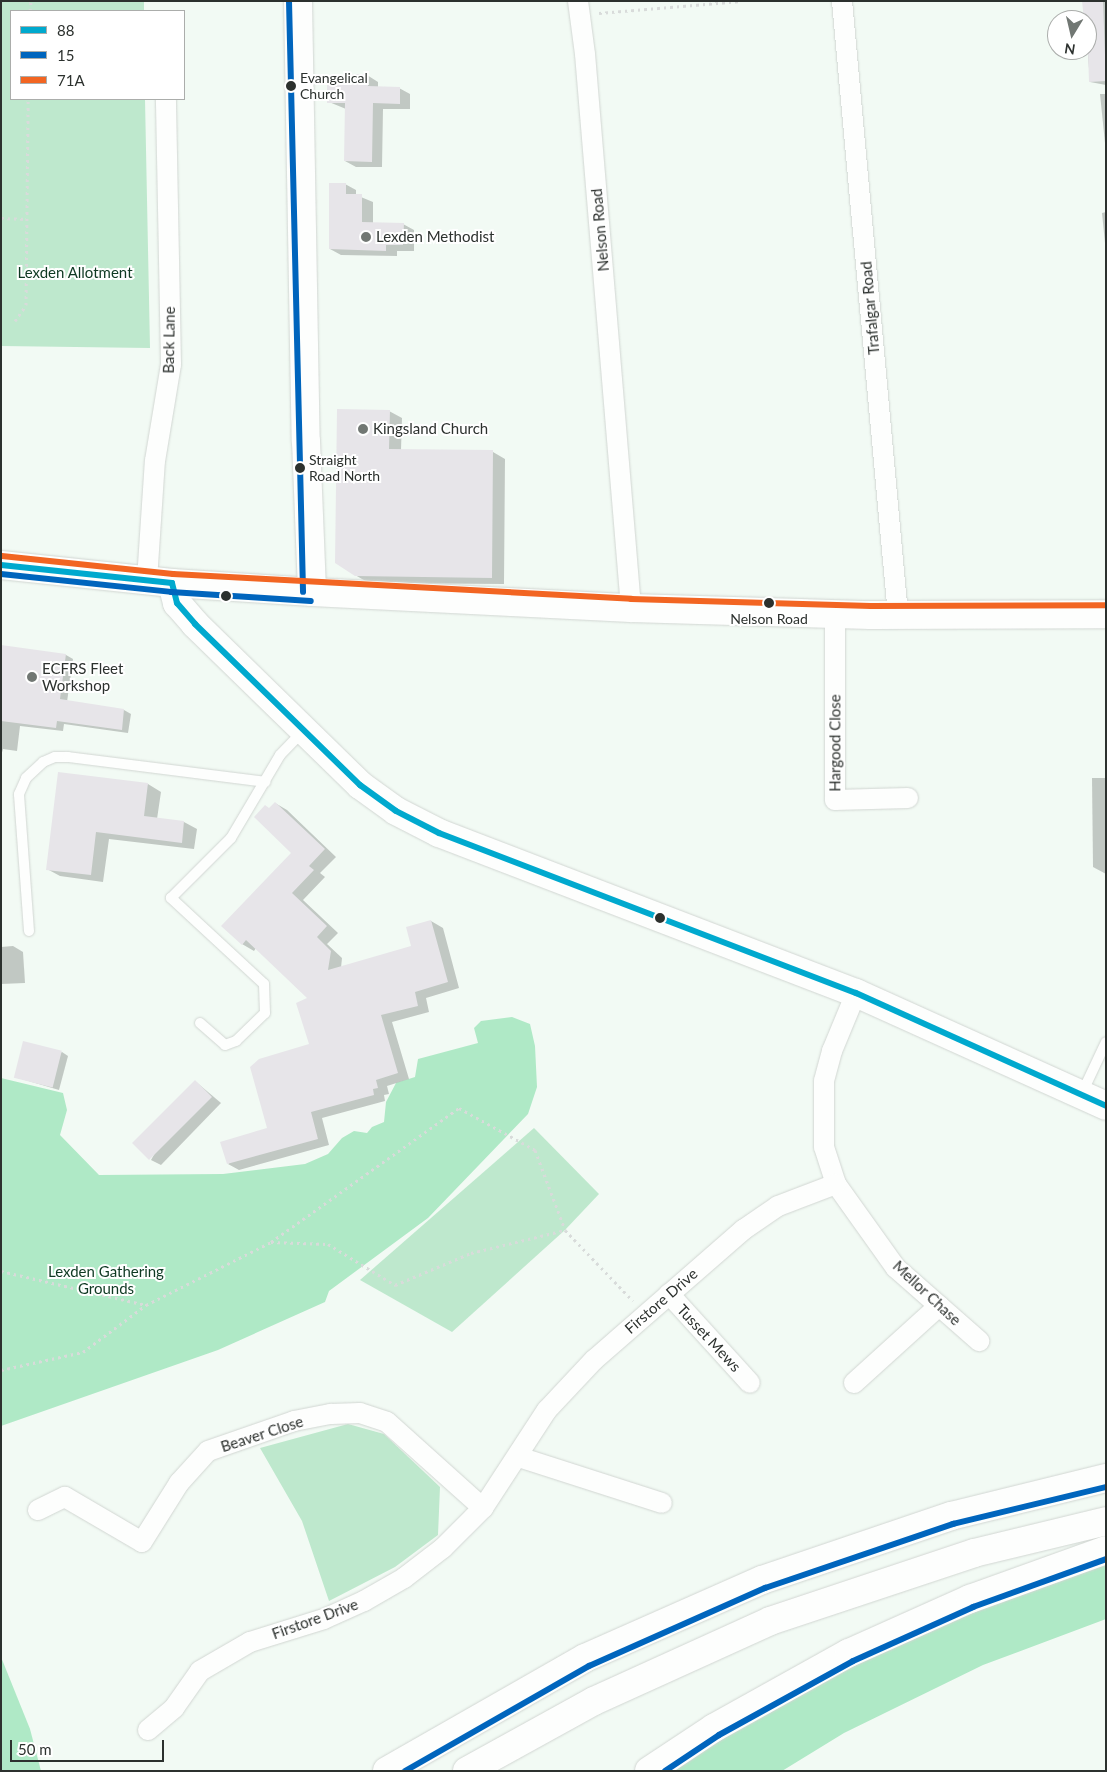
<!DOCTYPE html>
<style>
body{margin:0}
#map{position:relative;width:1107px;height:1772px;overflow:hidden;background:#f2faf4;font-family:Lato,sans-serif}
div>[style]{position:absolute}
[style*='--x']{left:calc(var(--x)*1px);top:calc(var(--y)*1px);width:calc(var(--w)*1px);rotate:calc(var(--a)*1deg)}
.green>*{inset:0;background:#bee8cd}
.forest>*{inset:0;background:#afe9c6}
.shadow>*{inset:0;background:#0003}
.building>*{inset:0;background:#e7e5e9;transform-origin:0 0}
.path>*{height:3px;margin-top:-1.5px;transform-origin:0;background:repeating-linear-gradient(90deg,#d8dbda 0 2.5px,transparent 0 6.5px)}
.roads{filter:drop-shadow(0 0 1px #d1d6d2) drop-shadow(0 0 1px #d1d6d2)}
.lane>*{height:10px;margin:-5px;padding:0 5px;transform-origin:5px;border-radius:5px;background:#fdfefd}
.street>*{height:20px;margin:-10px;padding:0 10px;transform-origin:10px;border-radius:10px;background:#fdfefd}
.secondary>*{height:28px;margin:-14px;padding:0 14px;transform-origin:14px;border-radius:14px;background:#fdfefd}
.primary>*{height:28px;margin:-14px;padding:0 14px;transform-origin:14px;border-radius:14px;background:#fdfefd}
.highway>*{height:28px;margin:-14px;padding:0 14px;transform-origin:14px;border-radius:14px;background:#fdfefd}
.bus-1>*{height:6px;margin:-3px;padding:0 3px;transform-origin:3px;border-radius:3px;background:#00a9ce}
.bus-2>*{height:6px;margin:-3px;padding:0 3px;transform-origin:3px;border-radius:3px;background:#0065bd}
.bus-3>*{height:6px;margin:-3px;padding:0 3px;transform-origin:3px;border-radius:3px;background:#f26522}
.dots>*{width:14px;height:14px;translate:-50% -50%;box-sizing:border-box;border:2px solid #fff;border-radius:50%}
span{translate:-50% -50%;white-space:nowrap;text-align:center;line-height:1.15;-webkit-text-stroke:4px #fff;paint-order:stroke}
.bus-label{font-size:14px;color:#2c312e}
.left{translate:0 -50%;text-align:left}
.street-label{font-size:15px;color:#2c312e}
.poi-label{font-size:15px;color:#2c312e}
.park-label{font-size:15px;color:#0e3922}
.frame{position:absolute;inset:0;border:2px solid #2c312e;pointer-events:none}
.legend{position:absolute;left:10px;top:10px;width:175px;height:90px;box-sizing:border-box;background:#fff;border:1px solid #abadab;margin:0;padding:6px 9px;list-style:none;font-size:15px;color:#2c312e}
.legend li{display:flex;align-items:center;gap:10px;height:25px}
.legend b{width:25px;border:1px solid #abadab}
.north{position:absolute;left:1047px;top:10px;width:50px;height:50px;box-sizing:border-box;background:#fff;border:1px solid #abadab;border-radius:50%;rotate:189deg;font-size:14px;font-weight:700;line-height:20px;text-align:center;color:#2c312e}
.north::after{content:'';display:block;margin:auto;width:18px;height:22px;background:#717773;clip-path:polygon(50% 0,100% 100%,50% 72%,0 100%)}
.scale{position:absolute;left:10px;top:1740px;width:154px;height:22px;box-sizing:border-box;border:2px solid #2c312e;border-top:0;padding-left:6px;font-size:15px;line-height:18px;white-space:nowrap;color:#2c312e;-webkit-text-stroke:4px #fff;paint-order:stroke}
</style>
<div id="map">
<div class="green">
<div style="clip-path:polygon(1px 1px,144px 1px,144px 11px,11px 11px,11px 99px,145px 99px,150px 348px,1px 346px)"></div>
<div style="clip-path:polygon(534px 1128px,599px 1194px,565px 1230px,452px 1332px,360px 1280px)"></div>
<div style="clip-path:polygon(348px 1424px,384px 1434px,440px 1487px,438px 1535px,395px 1567px,329px 1601px,302px 1521px,260px 1448px)"></div>
</div>
<div class="forest">
<div style="clip-path:polygon(512px 1017px,530px 1024px,535px 1046px,537px 1087px,528px 1114px,428px 1218px,329px 1291px,325px 1302px,218px 1350px,1px 1426px,1px 1078px,63px 1093px,67px 1110px,60px 1135px,99px 1175px,223px 1174px,305px 1164px,328px 1154px,342px 1138px,354px 1131px,367px 1133px,372px 1127px,384px 1122px,386px 1102px,396px 1083px,415px 1077px,418px 1059px,478px 1043px,474px 1028px,481px 1021px)"></div>
<div style="clip-path:polygon(1106px 1558px,1106px 1619px,983px 1665px,844px 1733px,782px 1771px,658px 1771px,810px 1677px)"></div>
<div style="clip-path:polygon(1px 1657px,30px 1729px,41px 1771px,1px 1771px)"></div>
</div>
<div class="shadow">
<div style="clip-path:polygon(1084px 1px,1106px 1px,1106px 85px,1090px 82px)"></div>
<div style="clip-path:polygon(367px 75px,378px 82px,378px 88px,399px 88px,410px 94px,410px 109px,383px 109px,382px 167px,356px 167px,345px 161px,346px 109px,329px 102px,349px 80px)"></div>
<div style="clip-path:polygon(1100px 94px,1106px 94px,1106px 153px)"></div>
<div style="clip-path:polygon(345px 184px,356px 190px,356px 195px,373px 202px,373px 223px,403px 224px,414px 230px,414px 251px,397px 251px,397px 256px,341px 255px,330px 249px)"></div>
<div style="clip-path:polygon(1106px 212px,1106px 253px,1102px 213px)"></div>
<div style="clip-path:polygon(389px 411px,402px 418px,401px 450px,493px 452px,505px 459px,504px 584px,369px 583px,355px 575px)"></div>
<div style="clip-path:polygon(1px 646px,66px 655px,73px 659px,67px 702px,124px 710px,131px 714px,128px 733px,64px 724px,63px 731px,20px 726px,17px 751px,3px 749px,1px 756px)"></div>
<div style="clip-path:polygon(1092px 778px,1106px 778px,1106px 874px,1093px 867px)"></div>
<div style="clip-path:polygon(148px 784px,161px 792px,157px 819px,184px 822px,197px 829px,194px 849px,109px 839px,103px 882px,60px 876px,47px 869px)"></div>
<div style="clip-path:polygon(275px 803px,287px 810px,336px 857px,320px 873px,325px 877px,303px 900px,338px 933px,327px 944px,342px 958px,341px 968px,412px 947px,431px 921px,443px 928px,459px 988px,426px 998px,429px 1012px,392px 1022px,409px 1079px,387px 1086px,389px 1094px,384px 1095px,385px 1101px,322px 1118px,329px 1145px,239px 1170px,228px 1164px,268px 1129px,310px 1045px,309px 999px,256px 948px,254px 951px,242px 944px,293px 853px,269px 809px)"></div>
<div style="clip-path:polygon(13px 946px,23px 952px,25px 983px,1px 984px,1px 947px)"></div>
<div style="clip-path:polygon(62px 1052px,68px 1056px,59px 1090px,15px 1077px)"></div>
<div style="clip-path:polygon(195px 1081px,221px 1103px,161px 1165px,151px 1160px)"></div>
</div>
<div class="building">
<div style="clip-path:polygon(1082px 1px,1103px 1px,1106px 81px,1089px 82px,1087px 20px,1084px 20px)"></div>
<div style="clip-path:polygon(348px 74px,368px 74px,368px 86px,400px 87px,400px 104px,373px 103px,372px 162px,344px 161px,345px 103px,327px 103px,327px 81px,348px 79px)"></div>
<div style="clip-path:polygon(329px 183px,346px 183px,346px 194px,362px 194px,362px 222px,404px 223px,403px 245px,386px 245px,386px 251px,329px 249px)"></div>
<div style="clip-path:polygon(337px 409px,390px 410px,389px 449px,493px 450px,492px 578px,355px 576px,335px 563px)"></div>
<div style="clip-path:polygon(1px 645px,66px 654px,60px 699px,124px 709px,122px 730px,57px 721px,56px 728px,1px 721px)"></div>
<div style="clip-path:polygon(58px 772px,148px 783px,144px 816px,184px 821px,182px 843px,96px 832px,91px 875px,46px 870px)"></div>
<div style="clip-path:polygon(275px 802px,325px 849px,309px 866px,314px 870px,292px 893px,327px 926px,317px 937px,331px 951px,328px 970px,411px 946px,406px 927px,431px 920px,448px 982px,415px 992px,418px 1006px,381px 1015px,398px 1073px,376px 1080px,378px 1088px,373px 1089px,374px 1095px,311px 1112px,318px 1139px,227px 1164px,220px 1142px,267px 1128px,250px 1067px,259px 1059px,309px 1044px,296px 1003px,307px 998px,246px 940px,242px 945px,221px 926px,291px 853px,254px 817px,265px 805px,269px 808px)"></div>
<div style="left:23px;top:1041px;width:40px;height:38px;rotate:14deg"></div>
<div style="left:195px;top:1080px;width:24px;height:89px;rotate:45deg"></div>
</div>
<div class="path">
<div style="--x:30;--y:11;--w:10;--a:-84"></div>
<div style="--x:599;--y:13;--w:143;--a:-4.8"></div>
<div style="--x:1;--y:218;--w:26;--a:2"></div>
<div style="--x:15;--y:321;--w:19;--a:-55"></div>
<div style="--x:26;--y:305;--w:206;--a:-89.4"></div>
<div style="--x:271;--y:1242;--w:231;--a:-35.5"></div>
<div style="--x:459;--y:1108;--w:87;--a:28.9"></div>
<div style="--x:535;--y:1150;--w:85;--a:69.4"></div>
<div style="--x:565;--y:1230;--w:98;--a:46.2"></div>
<div style="--x:1;--y:1271;--w:149;--a:13.2"></div>
<div style="--x:1;--y:1370;--w:84;--a:-12.4"></div>
<div style="--x:83;--y:1352;--w:79;--a:-36.7"></div>
<div style="--x:146;--y:1305;--w:140;--a:-26.7"></div>
<div style="--x:271;--y:1242;--w:57;--a:2"></div>
<div style="--x:328;--y:1244;--w:79;--a:31.5"></div>
<div style="--x:395;--y:1285;--w:82;--a:-22.8"></div>
<div style="--x:471;--y:1253;--w:97;--a:-13.7"></div>
</div>
<div class="roads">
<div class="lane">
<div style="--x:29;--y:931;--w:137;--a:-94.2"></div>
<div style="--x:19;--y:794;--w:17;--a:-66"></div>
<div style="--x:26;--y:778;--w:23;--a:-43"></div>
<div style="--x:43;--y:762;--w:13;--a:-23"></div>
<div style="--x:55;--y:757;--w:13;--a:0"></div>
<div style="--x:68;--y:757;--w:199;--a:7.2"></div>
<div style="--x:200;--y:1023;--w:33;--a:41"></div>
<div style="--x:225;--y:1045;--w:12;--a:-20"></div>
<div style="--x:236;--y:1041;--w:40;--a:-44"></div>
<div style="--x:265;--y:1013;--w:29;--a:-92"></div>
<div style="--x:264;--y:984;--w:127;--a:-137.2"></div>
<div style="--x:171;--y:898;--w:85;--a:-45"></div>
<div style="--x:231;--y:838;--w:96;--a:-59.4"></div>
<div style="--x:280;--y:755;--w:33;--a:-46"></div>
<div style="--x:1082;--y:1093;--w:56;--a:-64.8"></div>
</div>
<div class="street">
<div style="--x:578;--y:1;--w:53;--a:82.5"></div>
<div style="--x:585;--y:54;--w:556;--a:85.25"></div>
<div style="--x:842;--y:1;--w:617;--a:84.79"></div>
<div style="--x:147;--y:580;--w:119;--a:-86.2"></div>
<div style="--x:155;--y:461;--w:98;--a:-80.6"></div>
<div style="--x:171;--y:364;--w:265;--a:-91.1"></div>
<div style="--x:835;--y:614;--w:186;--a:90"></div>
<div style="--x:835;--y:800;--w:73;--a:-1.6"></div>
<div style="--x:856;--y:993;--w:63;--a:112.5"></div>
<div style="--x:832;--y:1051;--w:31;--a:105"></div>
<div style="--x:824;--y:1081;--w:66;--a:90"></div>
<div style="--x:824;--y:1147;--w:39;--a:72"></div>
<div style="--x:836;--y:1184;--w:103;--a:54.5"></div>
<div style="--x:896;--y:1268;--w:111;--a:41.3"></div>
<div style="--x:669;--y:1294;--w:120;--a:47.7"></div>
<div style="--x:854;--y:1383;--w:115;--a:-42.2"></div>
<div style="--x:519;--y:1457;--w:150;--a:17.8"></div>
<div style="--x:38;--y:1510;--w:30;--a:-26"></div>
<div style="--x:65;--y:1497;--w:89;--a:30.3"></div>
<div style="--x:142;--y:1542;--w:70;--a:-57.9"></div>
<div style="--x:179;--y:1483;--w:43;--a:-47.8"></div>
<div style="--x:208;--y:1451;--w:91;--a:-19.2"></div>
<div style="--x:294;--y:1421;--w:38;--a:-11"></div>
<div style="--x:331;--y:1414;--w:29;--a:-2"></div>
<div style="--x:360;--y:1413;--w:28;--a:18"></div>
<div style="--x:387;--y:1422;--w:129;--a:41.9"></div>
<div style="--x:148;--y:1730;--w:34;--a:-40"></div>
<div style="--x:174;--y:1708;--w:45;--a:-54.9"></div>
<div style="--x:200;--y:1671;--w:58;--a:-30.1"></div>
<div style="--x:250;--y:1642;--w:77;--a:-17.3"></div>
<div style="--x:324;--y:1619;--w:44;--a:-24.2"></div>
<div style="--x:364;--y:1601;--w:46;--a:-29.9"></div>
<div style="--x:404;--y:1578;--w:49;--a:-37.6"></div>
<div style="--x:443;--y:1548;--w:57;--a:-45"></div>
<div style="--x:483;--y:1508;--w:117;--a:-56.9"></div>
<div style="--x:547;--y:1410;--w:69;--a:-46.8"></div>
<div style="--x:594;--y:1360;--w:198;--a:-41.1"></div>
<div style="--x:743;--y:1230;--w:42;--a:-34.4"></div>
<div style="--x:778;--y:1206;--w:62;--a:-20.8"></div>
</div>
<div class="secondary">
<div style="--x:298;--y:1;--w:440;--a:89"></div>
<div style="--x:306;--y:441;--w:151;--a:87.7"></div>
<div style="--x:172;--y:583;--w:21;--a:76"></div>
<div style="--x:177;--y:603;--w:28;--a:49"></div>
<div style="--x:195;--y:624;--w:231;--a:44.3"></div>
<div style="--x:360;--y:785;--w:44;--a:35.8"></div>
<div style="--x:396;--y:811;--w:48;--a:27.1"></div>
<div style="--x:439;--y:833;--w:447;--a:21"></div>
<div style="--x:856;--y:993;--w:274;--a:24.3"></div>
</div>
<div class="primary">
<div style="--x:1;--y:565;--w:172;--a:6"></div>
<div style="--x:172;--y:583;--w:140;--a:3.7"></div>
<div style="--x:312;--y:592;--w:319;--a:2.9"></div>
<div style="--x:631;--y:608;--w:240;--a:1.7"></div>
<div style="--x:871;--y:615;--w:235;--a:-0.2"></div>
</div>
<div class="highway">
<div style="--x:387;--y:1771;--w:228;--a:-29.7"></div>
<div style="--x:585;--y:1658;--w:193;--a:-23.8"></div>
<div style="--x:762;--y:1580;--w:200;--a:-18.7"></div>
<div style="--x:951;--y:1516;--w:160;--a:-13.8"></div>
<div style="--x:467;--y:1771;--w:145;--a:-28.9"></div>
<div style="--x:594;--y:1701;--w:193;--a:-24.4"></div>
<div style="--x:770;--y:1621;--w:215;--a:-18.4"></div>
<div style="--x:974;--y:1553;--w:136;--a:-13.6"></div>
<div style="--x:649;--y:1771;--w:78;--a:-33.5"></div>
<div style="--x:714;--y:1728;--w:154;--a:-29.1"></div>
<div style="--x:849;--y:1653;--w:133;--a:-24.1"></div>
<div style="--x:970;--y:1599;--w:145;--a:-19.8"></div>
</div>
</div>
<div class="bus-1">
<div style="--x:1;--y:565;--w:172;--a:6"></div>
<div style="--x:172;--y:583;--w:21;--a:76"></div>
<div style="--x:177;--y:603;--w:28;--a:49"></div>
<div style="--x:195;--y:624;--w:231;--a:44.3"></div>
<div style="--x:360;--y:785;--w:44;--a:35.8"></div>
<div style="--x:396;--y:811;--w:48;--a:27.1"></div>
<div style="--x:439;--y:833;--w:447;--a:21"></div>
<div style="--x:856;--y:993;--w:274;--a:24.3"></div>
</div>
<div class="bus-2">
<div style="--x:289;--y:1;--w:591;--a:88.64"></div>
<div style="--x:1;--y:574;--w:171;--a:6"></div>
<div style="--x:171;--y:592;--w:140;--a:3.7"></div>
<div style="--x:405;--y:1771;--w:212;--a:-29.7"></div>
<div style="--x:589;--y:1666;--w:193;--a:-23.9"></div>
<div style="--x:765;--y:1588;--w:199;--a:-18.8"></div>
<div style="--x:953;--y:1524;--w:157;--a:-13.6"></div>
<div style="--x:665;--y:1771;--w:65;--a:-33.7"></div>
<div style="--x:719;--y:1735;--w:153;--a:-28.9"></div>
<div style="--x:853;--y:1661;--w:132;--a:-24.2"></div>
<div style="--x:973;--y:1607;--w:141;--a:-19.8"></div>
</div>
<div class="bus-3">
<div style="--x:2;--y:556;--w:172;--a:6"></div>
<div style="--x:173;--y:574;--w:459;--a:3.1"></div>
<div style="--x:631;--y:599;--w:240;--a:1.7"></div>
<div style="--x:871;--y:606;--w:235;--a:-0.2"></div>
</div>
<div class="dots">
<div style="left:291px;top:86px;background:#2c312e"></div>
<div style="left:366px;top:237px;background:#717773"></div>
<div style="left:363px;top:429px;background:#717773"></div>
<div style="left:300px;top:468px;background:#2c312e"></div>
<div style="left:226px;top:596px;background:#2c312e"></div>
<div style="left:769px;top:603px;background:#2c312e"></div>
<div style="left:32px;top:677px;background:#717773"></div>
<div style="left:660px;top:918px;background:#2c312e"></div>
</div>
<div class="bus-label">
<span class="left" style="left:300px;top:86px">Evangelical<br>Church</span>
<span class="left" style="left:309px;top:468px">Straight<br>Road North</span>
<span style="left:769px;top:619px">Nelson Road</span>
</div>
<div class="street-label">
<span style="left:600px;top:230px;rotate:-95deg">Nelson Road</span>
<span style="left:870px;top:308px;rotate:-95deg">Trafalgar Road</span>
<span style="left:169px;top:340px;rotate:-89deg">Back Lane</span>
<span style="left:835px;top:743px;rotate:-90deg">Hargood Close</span>
<span style="left:927px;top:1293px;rotate:43deg">Mellor Chase</span>
<span style="left:661px;top:1301px;rotate:-41deg">Firstore Drive</span>
<span style="left:709px;top:1338px;rotate:47deg">Tusset Mews</span>
<span style="left:262px;top:1434px;rotate:-18deg">Beaver Close</span>
<span style="left:315px;top:1619px;rotate:-20deg">Firstore Drive</span>
</div>
<div class="poi-label">
<span class="left" style="left:376px;top:237px">Lexden Methodist</span>
<span class="left" style="left:373px;top:429px">Kingsland Church</span>
<span class="left" style="left:42px;top:677px">ECFRS Fleet<br>Workshop</span>
</div>
<div class="park-label">
<span style="left:75px;top:273px">Lexden Allotment</span>
<span style="left:106px;top:1280px">Lexden Gathering<br>Grounds</span>
</div>
<div class="frame"></div>
<ul class="legend">
<li><b style="height:6px;background:#00a9ce"></b>88</li>
<li><b style="height:6px;background:#0065bd"></b>15</li>
<li><b style="height:6px;background:#f26522"></b>71A</li>
</ul>
<div class="north">N</div>
<div class="scale">50 m</div>
</div>
